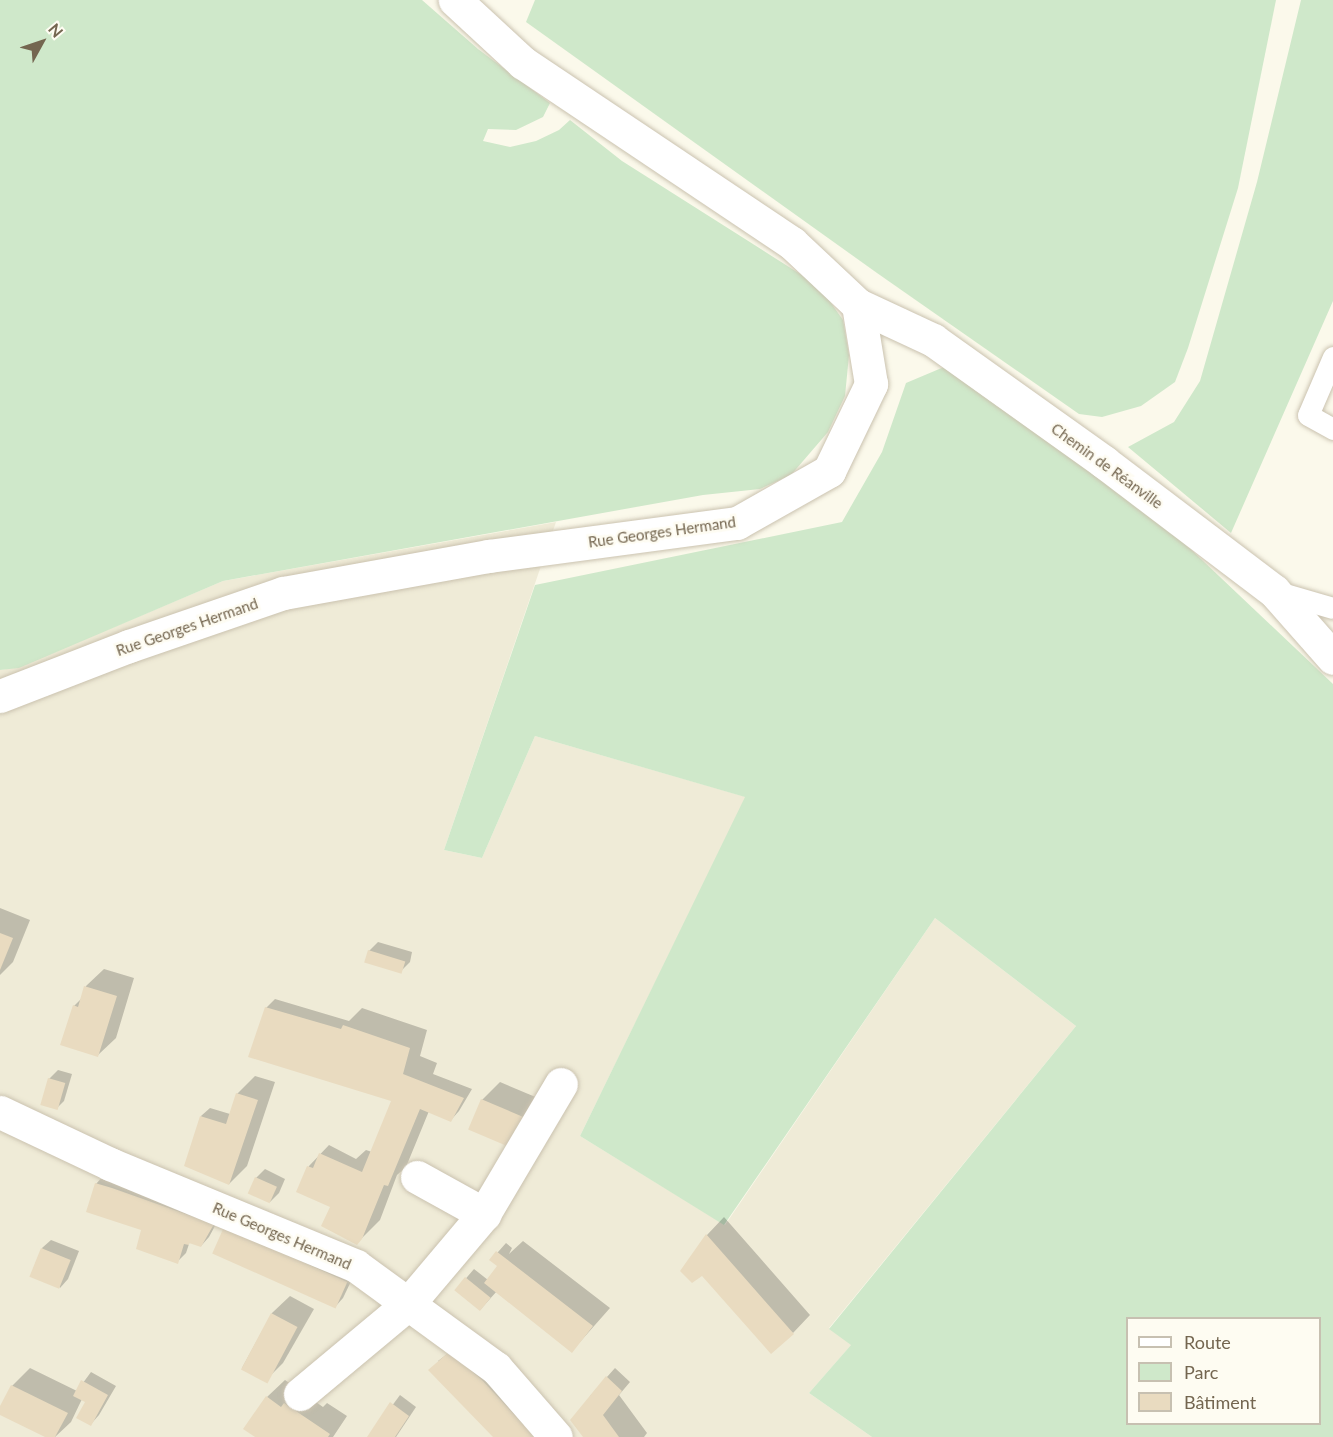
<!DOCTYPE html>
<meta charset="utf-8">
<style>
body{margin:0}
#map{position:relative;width:1333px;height:1437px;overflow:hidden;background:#fbf9eb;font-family:Lato,sans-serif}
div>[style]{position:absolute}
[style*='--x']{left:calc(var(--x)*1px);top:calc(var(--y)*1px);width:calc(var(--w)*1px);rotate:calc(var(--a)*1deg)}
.residential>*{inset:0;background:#efebd7}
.green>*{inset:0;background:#cfe8ca}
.shadow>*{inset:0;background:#0003}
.building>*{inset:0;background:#e9dbc0;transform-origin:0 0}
.roads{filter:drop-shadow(0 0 2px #cac2af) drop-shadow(0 0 2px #cac2af)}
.service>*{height:21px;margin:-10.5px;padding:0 10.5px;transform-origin:10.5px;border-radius:10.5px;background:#fff}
.minor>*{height:33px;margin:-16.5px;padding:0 16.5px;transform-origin:16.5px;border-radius:16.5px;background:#fff}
.tertiary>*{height:33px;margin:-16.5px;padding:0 16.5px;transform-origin:16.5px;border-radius:16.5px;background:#fff}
span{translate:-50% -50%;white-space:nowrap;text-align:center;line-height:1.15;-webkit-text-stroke:5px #fefcf2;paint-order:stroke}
.street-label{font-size:15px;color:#746650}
.legend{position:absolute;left:1126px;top:1317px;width:195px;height:108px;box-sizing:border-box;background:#fefcf2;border:2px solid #c7c0b1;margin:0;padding:8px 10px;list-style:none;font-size:18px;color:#746650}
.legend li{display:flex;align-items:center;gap:12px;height:30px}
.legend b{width:30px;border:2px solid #c7c0b1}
.north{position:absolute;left:12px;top:12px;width:60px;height:60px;-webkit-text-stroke:4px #fefcf2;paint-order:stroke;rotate:50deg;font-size:16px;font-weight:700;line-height:24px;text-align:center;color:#746650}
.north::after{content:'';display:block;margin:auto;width:21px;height:27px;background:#746650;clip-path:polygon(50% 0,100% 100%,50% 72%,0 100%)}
</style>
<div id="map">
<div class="residential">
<div style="clip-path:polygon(556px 522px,444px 850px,482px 858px,535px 736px,746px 797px,580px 1136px,725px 1225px,935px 918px,1076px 1026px,829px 1328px,852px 1344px,809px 1393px,872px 1437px,0 1437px,0 670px,19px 667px,223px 581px)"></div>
</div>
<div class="green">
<div style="clip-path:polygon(0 0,422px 0,478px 49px,550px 103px,543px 117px,516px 130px,488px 129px,483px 141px,510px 147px,536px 141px,559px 130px,570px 120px,622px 161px,819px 286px,843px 320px,849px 355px,845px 396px,828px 432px,791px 475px,760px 489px,703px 495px,223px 581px,19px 668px,0 670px)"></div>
<div style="clip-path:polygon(535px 0,1276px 0,1238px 188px,1188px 348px,1175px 382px,1141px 406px,1102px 417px,1079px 414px,877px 273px,526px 22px)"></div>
<div style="clip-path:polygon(1301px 0,1333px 0,1333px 301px,1231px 533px,1128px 447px,1174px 422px,1200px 381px,1257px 182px)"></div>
<div style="clip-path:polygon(evenodd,944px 367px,1163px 523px,1333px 684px,1333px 1437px,872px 1437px,809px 1393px,851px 1345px,829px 1329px,1076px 1026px,935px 918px,724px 1225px,580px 1136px,745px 797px,535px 736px,482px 858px,444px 850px,535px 585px,842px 522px,882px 452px,906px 383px,944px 367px,1128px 1318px,1320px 1318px,1320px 1424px,1128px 1424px,1128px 1318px)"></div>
</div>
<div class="shadow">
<div style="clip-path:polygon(0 908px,30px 920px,13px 962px,0 975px)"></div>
<div style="clip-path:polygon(378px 942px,412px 952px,410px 962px,401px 971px,369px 951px)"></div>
<div style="clip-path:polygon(104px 969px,134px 978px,116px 1038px,98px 1055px,74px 1006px,82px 998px,86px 986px)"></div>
<div style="clip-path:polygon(275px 999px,349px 1021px,362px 1008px,427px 1030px,420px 1056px,437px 1063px,433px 1074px,472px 1089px,459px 1111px,451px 1120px,429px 1111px,406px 1167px,397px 1175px,380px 1220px,357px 1243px,331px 1206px,298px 1191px,309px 1166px,329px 1145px,356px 1159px,366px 1150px,372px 1152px,393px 1101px,266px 1008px)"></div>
<div style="clip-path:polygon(58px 1070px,72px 1074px,64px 1101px,56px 1109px,49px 1079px)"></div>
<div style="clip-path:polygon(255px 1076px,275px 1082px,247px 1166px,229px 1184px,201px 1116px,210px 1108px,230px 1114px,237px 1094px)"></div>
<div style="clip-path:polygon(500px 1082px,545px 1101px,533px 1130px,482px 1100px)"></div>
<div style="clip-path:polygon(265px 1169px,285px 1179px,279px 1193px,270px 1202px,256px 1178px)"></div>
<div style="clip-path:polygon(104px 1175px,221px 1215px,209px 1237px,201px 1246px,190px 1241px,186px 1253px,177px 1262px,96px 1184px)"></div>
<div style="clip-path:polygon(724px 1217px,810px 1315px,793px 1333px,702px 1274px,682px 1271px,707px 1235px)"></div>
<div style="clip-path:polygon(225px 1228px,355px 1273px,343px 1298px,335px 1307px)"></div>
<div style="clip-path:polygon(51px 1240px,79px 1251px,68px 1279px,60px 1288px,42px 1248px)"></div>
<div style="clip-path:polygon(523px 1241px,610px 1308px,572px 1351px,497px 1291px,480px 1310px,456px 1290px,474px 1269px,488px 1280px,503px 1261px,491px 1260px,498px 1252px,506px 1243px,512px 1248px,509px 1254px)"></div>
<div style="clip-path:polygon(290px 1296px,314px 1309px,283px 1363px,265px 1381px,242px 1368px,272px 1313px)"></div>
<div style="clip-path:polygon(459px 1345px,550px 1416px,495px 1437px,438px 1361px)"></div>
<div style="clip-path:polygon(30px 1368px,77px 1391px,91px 1372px,116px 1386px,99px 1415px,91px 1424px,87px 1402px,82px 1399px,71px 1422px,55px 1437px,48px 1437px,0 1414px,12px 1386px)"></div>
<div style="clip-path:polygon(615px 1368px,630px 1382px,619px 1395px,647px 1433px,644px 1437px,585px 1437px,590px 1396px)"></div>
<div style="clip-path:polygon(285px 1380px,323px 1407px,327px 1403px,347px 1416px,333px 1437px,258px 1437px,267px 1397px)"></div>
<div style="clip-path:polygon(400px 1395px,416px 1407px,396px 1437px,369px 1437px)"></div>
</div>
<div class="building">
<div style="clip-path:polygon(0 933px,13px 938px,0 970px)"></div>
<div style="left:368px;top:950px;width:39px;height:13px;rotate:17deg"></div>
<div style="clip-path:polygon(84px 986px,117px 996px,98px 1057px,60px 1045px,73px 1005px,78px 1007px)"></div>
<div style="clip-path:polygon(265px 1007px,341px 1029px,343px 1025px,410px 1048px,403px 1074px,464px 1098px,451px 1122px,420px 1109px,388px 1186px,384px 1185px,362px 1239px,357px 1245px,321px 1226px,330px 1207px,296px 1192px,307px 1166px,313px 1168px,319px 1153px,362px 1172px,391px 1101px,248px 1057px)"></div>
<div style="left:48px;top:1078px;width:18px;height:28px;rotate:16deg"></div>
<div style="clip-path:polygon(236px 1093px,258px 1100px,229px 1185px,184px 1166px,200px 1116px,226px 1124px)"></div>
<div style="left:481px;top:1099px;width:51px;height:33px;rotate:23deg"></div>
<div style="left:255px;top:1177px;width:24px;height:18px;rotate:24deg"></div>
<div style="clip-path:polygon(95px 1183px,112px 1188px,214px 1224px,201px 1247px,189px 1243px,189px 1245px,184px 1244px,178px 1264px,136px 1249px,141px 1230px,86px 1212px)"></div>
<div style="left:224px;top:1227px;width:135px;height:29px;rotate:24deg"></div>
<div style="clip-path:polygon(706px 1234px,794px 1334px,771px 1354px,702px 1276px,692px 1283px,680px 1271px)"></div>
<div style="left:41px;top:1248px;width:32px;height:31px;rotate:22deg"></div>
<div style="clip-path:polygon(496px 1251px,593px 1326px,572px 1353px,484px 1283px,497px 1266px,489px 1260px)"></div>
<div style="left:465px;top:1277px;width:33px;height:17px;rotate:39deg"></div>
<div style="left:271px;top:1313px;width:30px;height:64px;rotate:28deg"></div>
<div style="clip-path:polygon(449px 1352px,482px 1380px,535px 1437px,493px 1437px,428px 1370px)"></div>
<div style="clip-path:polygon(606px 1376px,622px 1391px,603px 1415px,619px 1437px,583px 1437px,570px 1420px)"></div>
<div style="clip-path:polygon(81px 1380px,108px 1395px,91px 1426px,76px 1418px,85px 1402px,73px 1396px)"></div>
<div style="clip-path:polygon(11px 1385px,68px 1413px,55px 1437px,45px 1437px,0 1415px,0 1406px)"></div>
<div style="clip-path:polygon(266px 1396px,281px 1407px,284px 1403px,330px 1434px,328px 1437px,255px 1437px,243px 1429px)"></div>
<div style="clip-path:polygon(390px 1402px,409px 1416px,395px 1437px,367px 1437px)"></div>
</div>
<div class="roads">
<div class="service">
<div style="--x:1333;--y:357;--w:63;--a:113.3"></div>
<div style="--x:1308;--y:415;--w:29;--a:29"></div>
<div style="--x:1278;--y:592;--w:57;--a:16.2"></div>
</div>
<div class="minor">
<div style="--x:858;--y:305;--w:83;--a:25"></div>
<div style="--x:933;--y:340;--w:210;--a:35.5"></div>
<div style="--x:1104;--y:462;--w:213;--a:37.2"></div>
<div style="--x:1274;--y:591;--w:89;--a:48.6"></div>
<div style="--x:417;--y:1177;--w:77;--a:28.9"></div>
<div style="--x:300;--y:1394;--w:141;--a:-39.8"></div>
<div style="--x:408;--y:1304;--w:118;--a:-49.8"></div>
<div style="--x:484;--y:1214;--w:151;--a:-59.4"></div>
</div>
<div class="tertiary">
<div style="--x:0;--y:696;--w:138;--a:-21.2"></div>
<div style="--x:129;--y:646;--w:163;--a:-19"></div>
<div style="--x:283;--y:593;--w:209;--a:-10.2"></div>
<div style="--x:489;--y:556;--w:250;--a:-7.6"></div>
<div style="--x:737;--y:523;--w:106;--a:-29.5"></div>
<div style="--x:829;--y:471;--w:97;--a:-64.2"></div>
<div style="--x:871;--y:384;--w:80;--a:-99.3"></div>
<div style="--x:858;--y:305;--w:91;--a:-136.8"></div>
<div style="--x:792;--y:243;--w:324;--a:-146.2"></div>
<div style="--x:523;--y:63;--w:93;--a:-137.2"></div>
<div style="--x:0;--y:1112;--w:122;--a:25.3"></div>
<div style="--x:110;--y:1164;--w:266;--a:22.5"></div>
<div style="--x:356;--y:1266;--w:173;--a:36.1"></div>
<div style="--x:496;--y:1368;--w:91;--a:49"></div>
</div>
</div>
<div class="street-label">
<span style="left:1107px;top:466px;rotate:36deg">Chemin de Réanville</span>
<span style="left:662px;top:532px;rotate:-8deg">Rue Georges Hermand</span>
<span style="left:187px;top:627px;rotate:-19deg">Rue Georges Hermand</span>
<span style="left:282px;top:1236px;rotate:23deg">Rue Georges Hermand</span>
</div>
<ul class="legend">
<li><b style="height:8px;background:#fff"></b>Route</li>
<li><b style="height:16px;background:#cfe8ca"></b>Parc</li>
<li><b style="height:16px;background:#e9dbc0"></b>Bâtiment</li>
</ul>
<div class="north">N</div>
</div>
